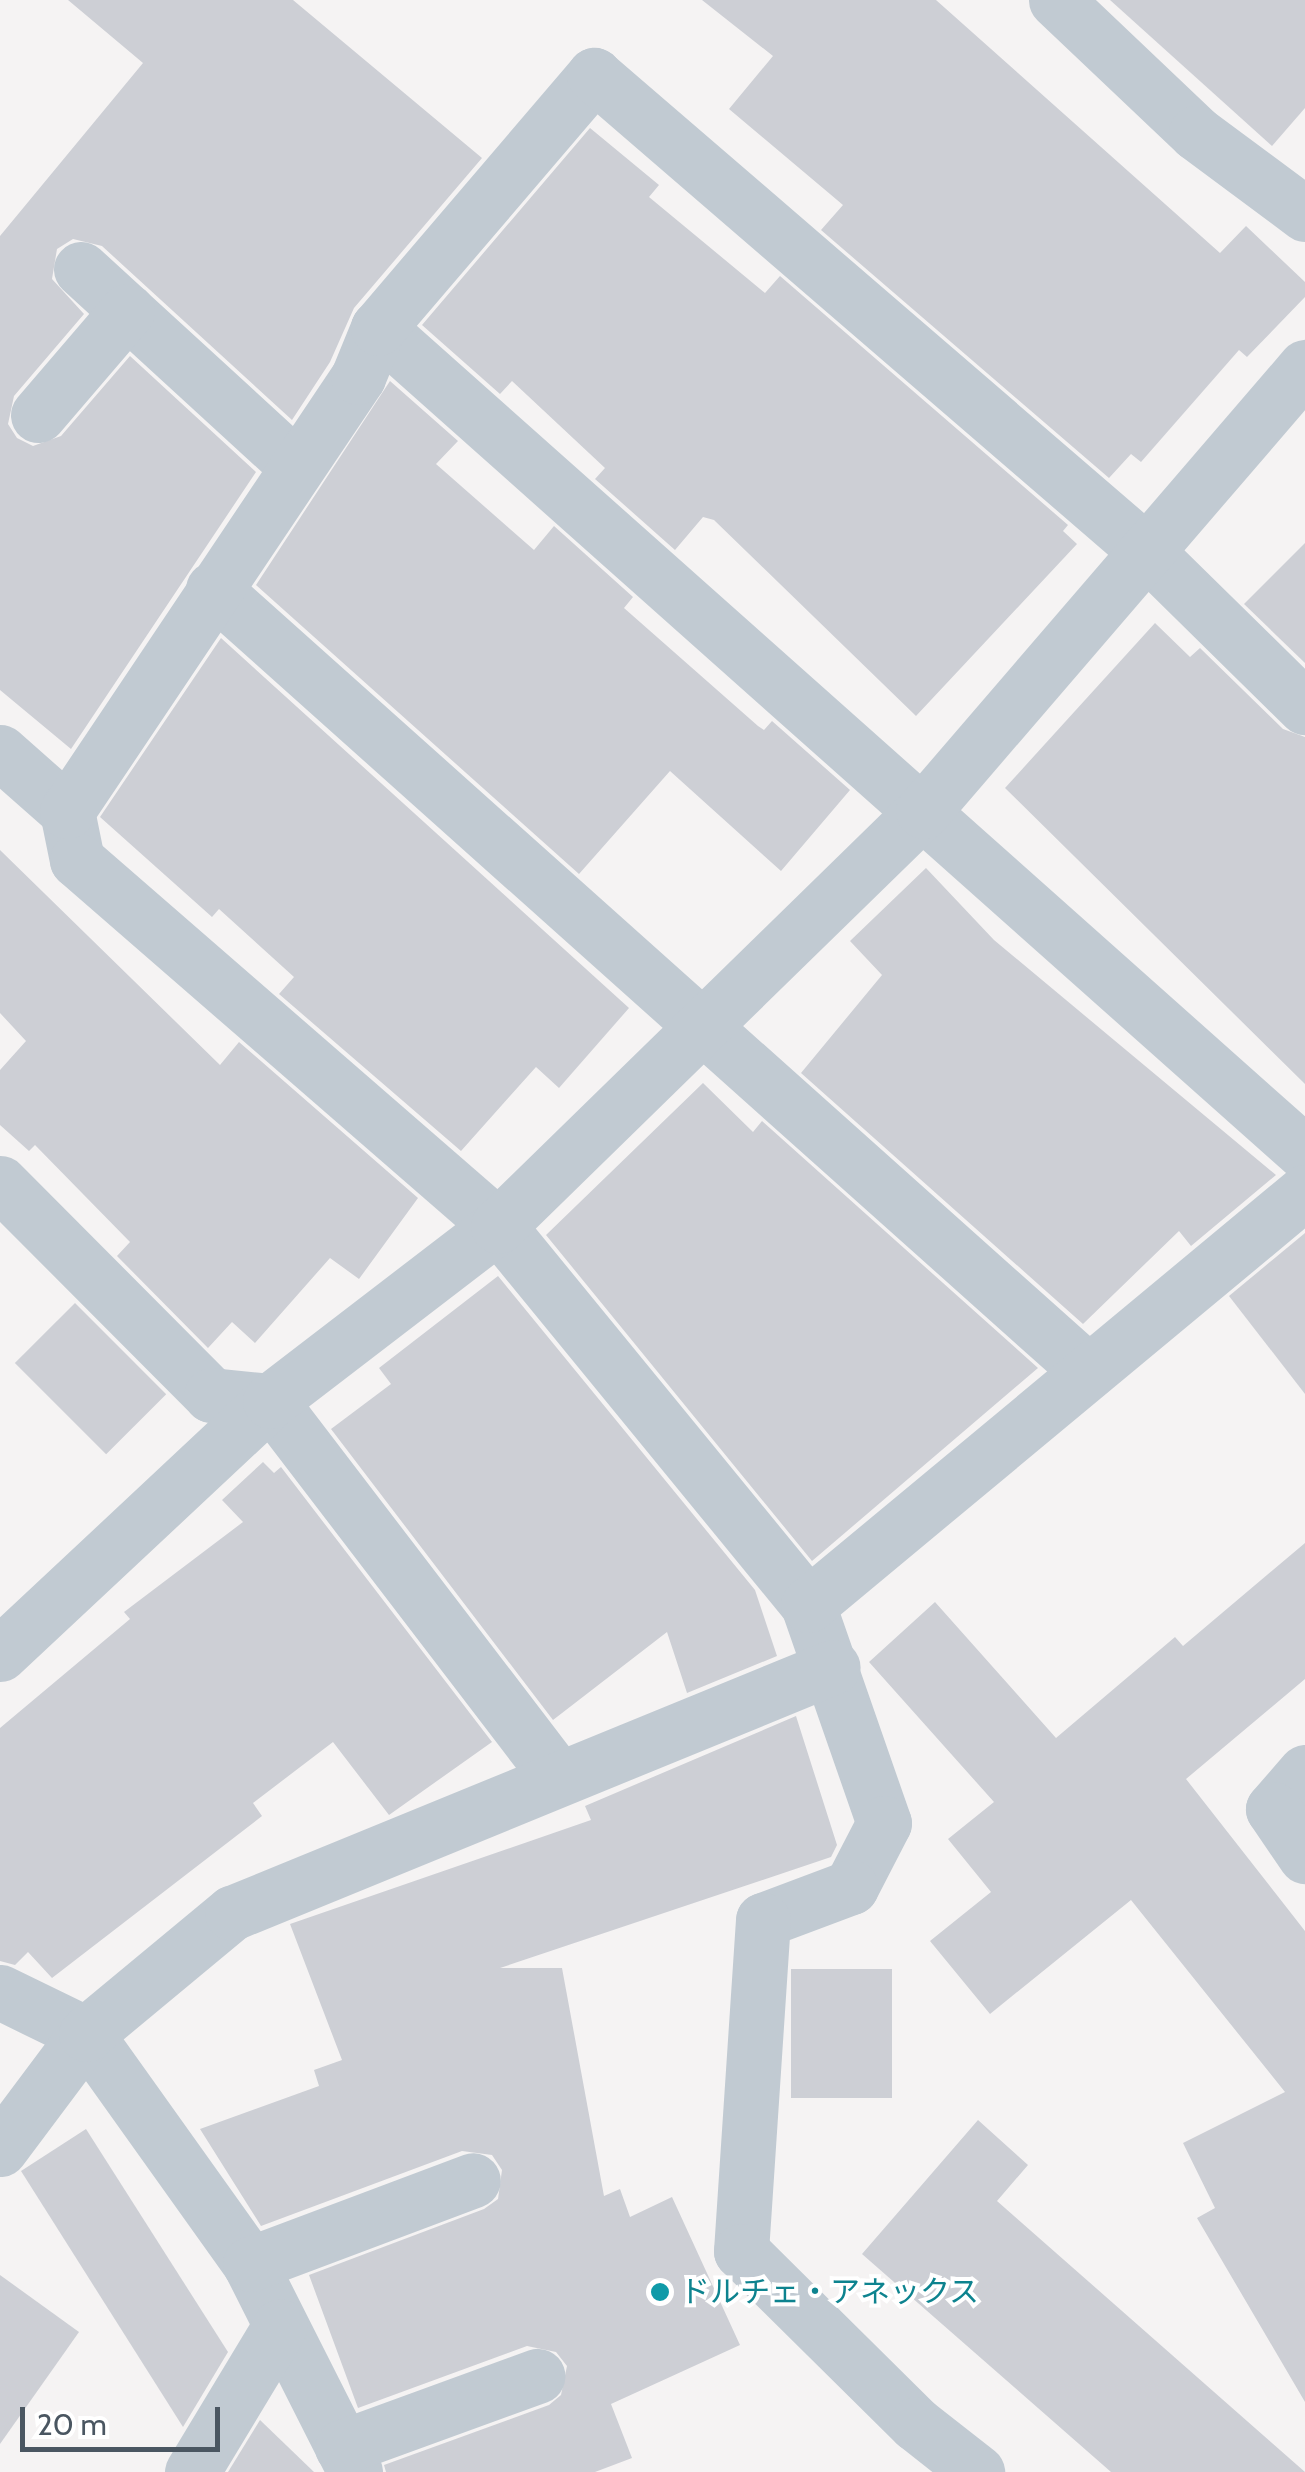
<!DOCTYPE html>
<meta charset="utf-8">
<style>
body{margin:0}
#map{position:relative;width:1305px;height:2472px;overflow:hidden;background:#f5f3f3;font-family:Cabin,"Noto Sans JP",sans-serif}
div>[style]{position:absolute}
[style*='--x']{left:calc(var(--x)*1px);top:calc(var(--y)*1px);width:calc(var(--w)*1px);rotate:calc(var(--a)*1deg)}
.building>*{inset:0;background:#cdcfd5;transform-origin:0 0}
.minor>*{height:55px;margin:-27.5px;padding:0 27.5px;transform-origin:27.5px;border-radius:27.5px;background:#c1cad2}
.dots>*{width:28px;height:28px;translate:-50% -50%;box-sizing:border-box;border:5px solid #fff;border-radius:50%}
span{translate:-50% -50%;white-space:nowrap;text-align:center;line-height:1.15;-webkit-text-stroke:8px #fff;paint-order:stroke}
.culture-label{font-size:30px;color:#0d838f}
.left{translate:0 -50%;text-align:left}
.scale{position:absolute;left:20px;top:2407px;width:200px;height:45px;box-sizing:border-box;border:5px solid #4a5661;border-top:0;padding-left:12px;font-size:30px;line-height:35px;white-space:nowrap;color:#4a5661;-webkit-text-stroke:8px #fff;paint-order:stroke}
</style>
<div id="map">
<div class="building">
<div style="clip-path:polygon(68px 0,293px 0,482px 158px,354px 308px,330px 362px,292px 420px,102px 246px,73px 239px,57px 249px,52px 279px,84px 314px,14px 396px,8px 424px,17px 438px,33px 446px,61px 436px,130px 356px,256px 472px,71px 749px,0 690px,0 236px,143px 63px)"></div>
<div style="clip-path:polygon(702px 0,936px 0,1220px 253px,1246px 226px,1305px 282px,1305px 297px,1247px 357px,1239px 350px,1141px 462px,1131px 454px,1109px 478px,821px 230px,843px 205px,729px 109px,773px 56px)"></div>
<div style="clip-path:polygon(1110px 0,1305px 0,1305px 108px,1272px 146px)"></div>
<div style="clip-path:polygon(590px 128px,659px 185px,649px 197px,765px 293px,780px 276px,1068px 525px,1063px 531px,1077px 544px,916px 716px,714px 520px,703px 517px,675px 550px,595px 479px,605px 468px,512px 381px,500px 394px,422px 325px)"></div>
<div style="clip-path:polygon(390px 381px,458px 441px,436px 464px,534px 550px,554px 526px,633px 597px,624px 608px,758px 726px,764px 730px,772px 721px,850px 790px,781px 871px,670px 771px,579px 874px,256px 585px)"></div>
<div style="clip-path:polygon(1305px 543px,1305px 663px,1244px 604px)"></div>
<div style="clip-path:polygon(1155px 623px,1190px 657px,1200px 648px,1283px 729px,1305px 737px,1305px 1084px,1005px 788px)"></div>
<div style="clip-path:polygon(221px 638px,629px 1008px,559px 1088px,536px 1067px,461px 1151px,279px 994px,294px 977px,219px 909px,212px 917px,100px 817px)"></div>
<div style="clip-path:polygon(0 850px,220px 1065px,239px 1042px,418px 1198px,359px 1279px,330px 1258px,255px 1343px,232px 1322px,208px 1348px,117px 1256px,130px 1242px,35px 1145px,29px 1151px,0 1125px,0 1070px,26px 1041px,0 1013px)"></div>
<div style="clip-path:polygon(926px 868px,994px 940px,1276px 1175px,1191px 1246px,1179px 1231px,1083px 1324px,801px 1073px,882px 975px,850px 941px)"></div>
<div style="clip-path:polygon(703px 1083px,753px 1132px,762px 1121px,1038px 1368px,812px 1561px,546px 1235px)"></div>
<div style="clip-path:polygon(1305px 1233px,1305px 1394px,1229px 1296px)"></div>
<div style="clip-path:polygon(498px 1276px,755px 1590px,777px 1656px,687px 1693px,667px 1632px,553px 1720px,331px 1429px,391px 1384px,379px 1368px)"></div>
<div style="left:75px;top:1303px;width:129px;height:85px;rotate:45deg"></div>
<div style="clip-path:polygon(263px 1462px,274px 1473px,281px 1467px,492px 1742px,389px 1815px,333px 1742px,253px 1803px,262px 1816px,52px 1978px,28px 1952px,15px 1965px,0 1961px,0 1728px,130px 1619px,124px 1612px,243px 1522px,222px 1500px)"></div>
<div style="clip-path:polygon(1305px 1543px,1305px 1679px,1186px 1779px,1305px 1931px,1305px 2402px,1197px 2218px,1215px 2208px,1183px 2143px,1285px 2092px,1131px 1900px,990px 2014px,930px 1941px,991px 1892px,948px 1839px,994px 1802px,869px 1662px,935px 1602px,1056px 1738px,1175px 1637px,1183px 1646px)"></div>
<div style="clip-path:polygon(796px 1716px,837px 1845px,831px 1857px,500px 1968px,562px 1968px,604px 2196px,620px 2189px,630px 2217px,672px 2197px,740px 2345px,611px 2404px,632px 2458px,595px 2472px,386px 2472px,384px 2465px,549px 2405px,561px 2395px,567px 2366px,556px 2352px,527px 2346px,358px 2408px,309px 2275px,484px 2209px,498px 2199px,502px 2170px,492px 2155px,462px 2151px,261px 2226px,200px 2129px,319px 2086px,314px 2070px,342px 2060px,290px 1924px,591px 1820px,585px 1806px)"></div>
<div style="left:791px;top:1969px;width:101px;height:129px"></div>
<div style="clip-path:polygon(978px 2120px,1028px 2165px,997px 2201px,1305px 2472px,1111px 2472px,862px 2254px)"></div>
<div style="clip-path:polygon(86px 2129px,228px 2352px,183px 2427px,21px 2171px)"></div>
<div style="clip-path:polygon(0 2275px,79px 2332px,0 2444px)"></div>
<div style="clip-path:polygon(260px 2420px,314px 2472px,228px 2472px)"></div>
</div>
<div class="minor">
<div style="--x:1056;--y:0;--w:193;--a:43.5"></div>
<div style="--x:1196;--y:133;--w:136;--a:36.6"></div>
<div style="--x:81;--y:269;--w:293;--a:42.5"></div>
<div style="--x:378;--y:328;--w:1241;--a:41.67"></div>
<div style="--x:38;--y:415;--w:137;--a:-49.4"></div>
<div style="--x:213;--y:589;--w:1174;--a:41.79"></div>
<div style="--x:0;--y:752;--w:89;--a:41.4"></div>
<div style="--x:67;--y:811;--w:50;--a:78.5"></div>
<div style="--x:77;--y:860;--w:558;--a:41"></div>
<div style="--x:498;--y:1226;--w:490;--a:50.7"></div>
<div style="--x:808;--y:1605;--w:231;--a:70.8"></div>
<div style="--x:884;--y:1823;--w:72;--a:117.3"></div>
<div style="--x:851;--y:1887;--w:94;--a:159.4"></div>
<div style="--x:763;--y:1920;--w:332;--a:93.8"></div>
<div style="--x:741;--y:2251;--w:246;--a:44.7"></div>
<div style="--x:916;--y:2424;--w:78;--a:38.2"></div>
<div style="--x:67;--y:811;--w:523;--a:-56.16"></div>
<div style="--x:358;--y:377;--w:53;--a:-67.8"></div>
<div style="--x:378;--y:328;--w:333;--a:-49.5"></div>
<div style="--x:594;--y:75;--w:729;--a:40.77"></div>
<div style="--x:1146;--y:551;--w:223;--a:44.5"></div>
<div style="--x:0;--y:1183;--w:299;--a:45.1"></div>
<div style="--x:211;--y:1395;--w:59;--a:5.8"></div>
<div style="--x:270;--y:1401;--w:472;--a:52.6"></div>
<div style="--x:808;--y:1605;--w:646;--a:-39.73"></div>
<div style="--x:0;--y:1654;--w:370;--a:-43.1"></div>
<div style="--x:270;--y:1401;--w:287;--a:-37.5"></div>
<div style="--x:498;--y:1226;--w:594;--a:-44.32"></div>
<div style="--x:923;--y:811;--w:586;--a:-49.29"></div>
<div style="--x:1305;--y:1772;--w:49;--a:130.9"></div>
<div style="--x:1273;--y:1809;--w:57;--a:55.8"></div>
<div style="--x:0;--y:1992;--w:96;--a:26"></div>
<div style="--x:86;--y:2034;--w:282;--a:54.5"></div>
<div style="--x:250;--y:2264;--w:233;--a:63.2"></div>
<div style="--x:0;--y:2149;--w:144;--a:-53.2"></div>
<div style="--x:86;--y:2034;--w:190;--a:-39.7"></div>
<div style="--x:232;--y:1913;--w:649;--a:-22.26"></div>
<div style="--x:250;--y:2264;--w:238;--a:-20.6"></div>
<div style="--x:342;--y:2447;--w:208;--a:-20"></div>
<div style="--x:192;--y:2472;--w:170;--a:-58.9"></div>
</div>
<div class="dots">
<div style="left:660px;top:2292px;background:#0f9aa8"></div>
</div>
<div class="culture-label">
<span class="left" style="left:680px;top:2292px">ドルチェ・アネックス</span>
</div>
<div class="scale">20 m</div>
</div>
